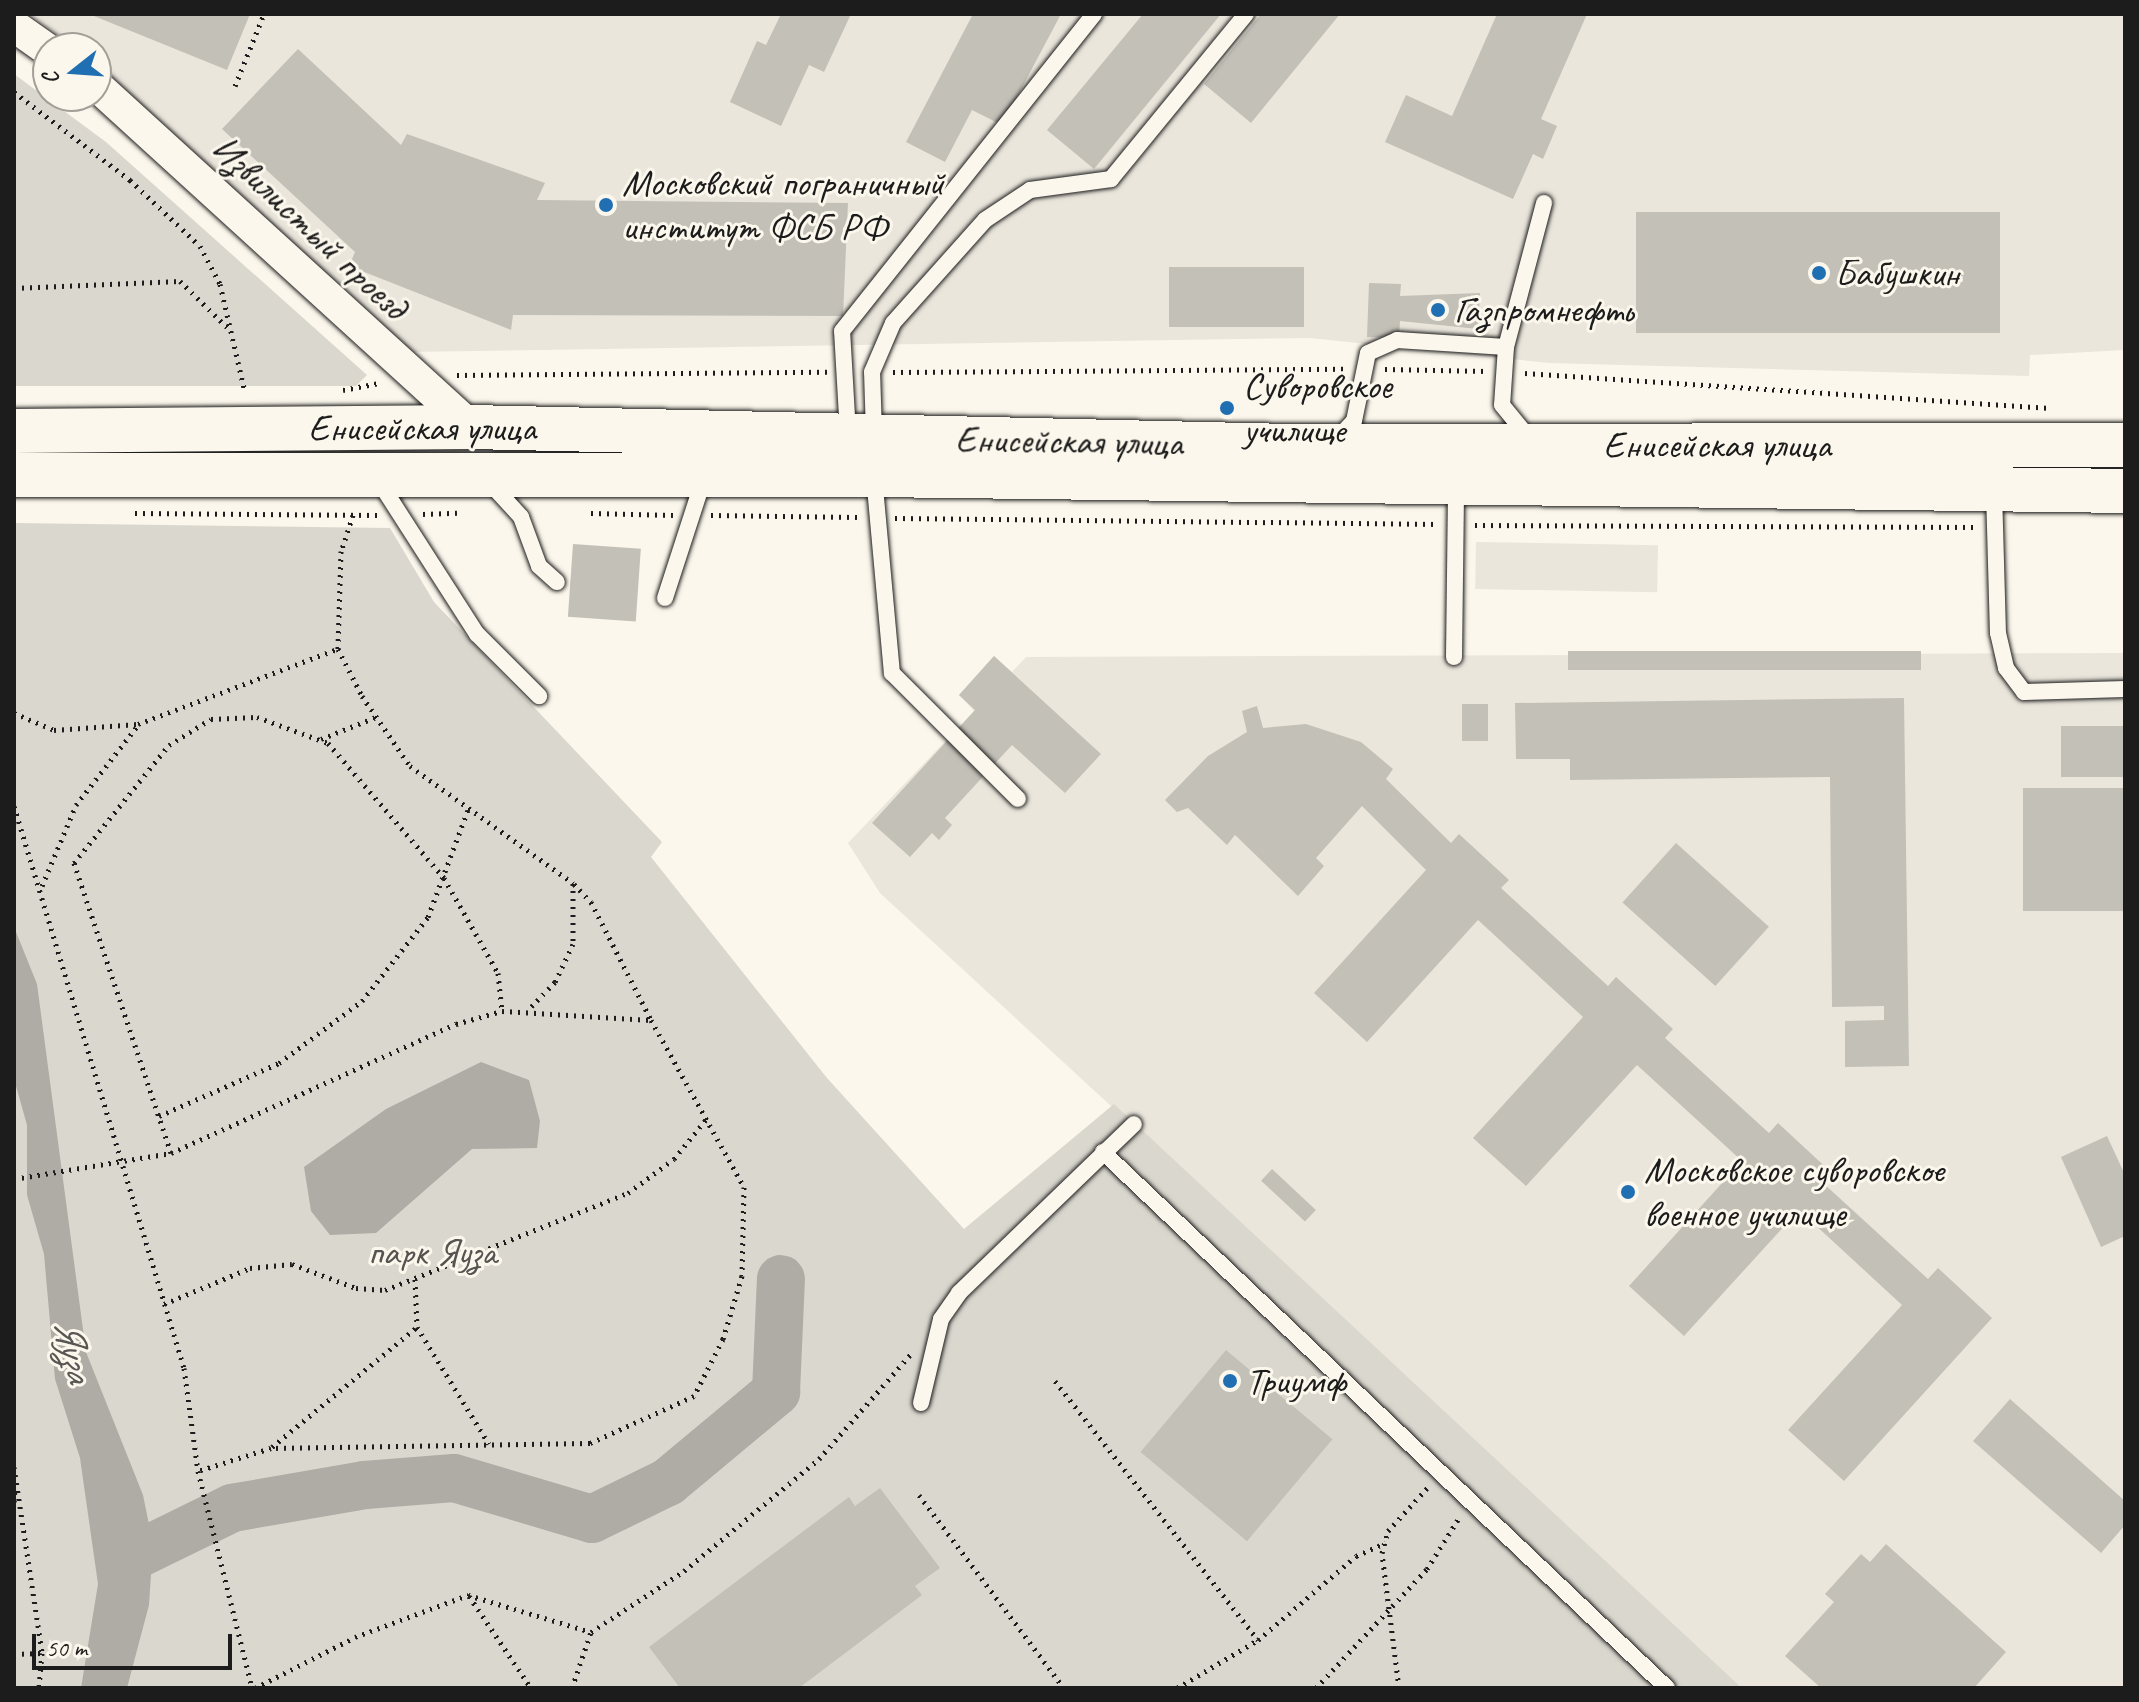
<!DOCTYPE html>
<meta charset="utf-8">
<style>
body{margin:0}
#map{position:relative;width:2139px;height:1702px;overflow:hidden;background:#fbf7ec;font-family:Caveat,sans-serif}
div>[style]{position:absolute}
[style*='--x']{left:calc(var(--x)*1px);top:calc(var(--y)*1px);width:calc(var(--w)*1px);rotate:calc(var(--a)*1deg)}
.built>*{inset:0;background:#eae6dc;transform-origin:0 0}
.green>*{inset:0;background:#dad7ce}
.water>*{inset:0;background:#afaca5}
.river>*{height:48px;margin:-24px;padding:0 24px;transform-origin:24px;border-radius:24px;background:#afaca5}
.building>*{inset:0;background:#c3c0b8;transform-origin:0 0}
.path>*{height:5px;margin-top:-2.5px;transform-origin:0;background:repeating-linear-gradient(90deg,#1c1c1c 0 2px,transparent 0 8px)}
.roads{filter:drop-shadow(0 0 2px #1c1c1c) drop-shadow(0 0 2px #1c1c1c)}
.lane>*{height:16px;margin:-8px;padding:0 8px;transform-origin:8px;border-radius:8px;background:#fbf7ec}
.street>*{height:32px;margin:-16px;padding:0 16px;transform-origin:16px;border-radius:16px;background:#fbf7ec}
.secondary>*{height:44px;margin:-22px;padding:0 22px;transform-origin:22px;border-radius:22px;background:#fbf7ec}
.dots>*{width:22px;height:22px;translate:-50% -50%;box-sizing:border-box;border:4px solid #fbf7ec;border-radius:50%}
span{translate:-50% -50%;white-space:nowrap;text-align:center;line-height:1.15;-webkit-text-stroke:6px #fbf7ec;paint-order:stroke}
.poi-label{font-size:38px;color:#1c1c1c}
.left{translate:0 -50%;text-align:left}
.street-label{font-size:38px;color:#1c1c1c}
.park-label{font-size:38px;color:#555451}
.water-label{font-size:40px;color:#575653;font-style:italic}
.frame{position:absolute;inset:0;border:16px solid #1c1c1c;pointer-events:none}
.north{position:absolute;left:32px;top:32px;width:80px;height:80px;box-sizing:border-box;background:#fbf7ec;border:2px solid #a29f99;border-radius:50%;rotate:253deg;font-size:22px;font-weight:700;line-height:32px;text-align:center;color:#1c1c1c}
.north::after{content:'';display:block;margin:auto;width:28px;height:36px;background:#1f6fb2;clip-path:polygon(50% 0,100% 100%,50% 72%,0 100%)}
.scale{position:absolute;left:32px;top:1634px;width:200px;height:36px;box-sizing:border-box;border:4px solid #1c1c1c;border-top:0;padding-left:10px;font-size:24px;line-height:28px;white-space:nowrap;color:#1c1c1c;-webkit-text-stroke:6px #fbf7ec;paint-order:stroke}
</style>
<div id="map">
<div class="built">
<div style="clip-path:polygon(29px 14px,2125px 14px,2125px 350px,2030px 355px,2029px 376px,1549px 363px,1310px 338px,407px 352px,96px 62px,96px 48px,77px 48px)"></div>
<div style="left:1476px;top:542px;width:182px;height:47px;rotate:1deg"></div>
<div style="clip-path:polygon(2125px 653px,2125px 1688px,1742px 1688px,880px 893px,848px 843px,974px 711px,959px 695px,994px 656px,1012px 672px,1026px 657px)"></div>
</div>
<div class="green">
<div style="clip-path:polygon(14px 74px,106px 142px,367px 375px,356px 386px,14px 386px)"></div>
<div style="clip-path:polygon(14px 523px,390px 528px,434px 602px,662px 842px,651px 857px,827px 1078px,964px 1229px,1114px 1104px,1742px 1688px,14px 1688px)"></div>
</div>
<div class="water">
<div style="clip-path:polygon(14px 927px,37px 984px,86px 1352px,143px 1495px,153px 1544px,149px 1605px,127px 1688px,81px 1688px,98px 1584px,80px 1458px,55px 1379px,44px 1254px,27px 1195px,27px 1125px,14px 1079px)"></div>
<div style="clip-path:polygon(481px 1062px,529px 1080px,540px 1121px,537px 1148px,472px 1149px,376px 1233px,330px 1235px,311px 1211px,304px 1167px,386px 1109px)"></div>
</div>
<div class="river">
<div style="--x:130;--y:1558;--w:114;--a:-26.1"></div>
<div style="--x:232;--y:1508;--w:135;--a:-9.8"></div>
<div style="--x:365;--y:1485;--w:89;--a:-4.5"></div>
<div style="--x:454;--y:1478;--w:144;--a:16.5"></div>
<div style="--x:592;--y:1519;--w:85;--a:-26"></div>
<div style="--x:668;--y:1482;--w:141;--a:-39.8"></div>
<div style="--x:776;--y:1392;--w:113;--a:-87.5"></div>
</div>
<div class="building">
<div style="clip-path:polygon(89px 14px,250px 14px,227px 70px)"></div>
<div style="clip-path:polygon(781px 14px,851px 14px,824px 72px,809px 65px,781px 126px,730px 102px,757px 41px,766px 45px)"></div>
<div style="clip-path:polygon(973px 14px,1061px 14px,1002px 125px,972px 110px,945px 162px,906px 142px)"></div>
<div style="clip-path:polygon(1143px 14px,1221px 14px,1094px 169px,1047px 130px)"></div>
<div style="clip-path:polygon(1261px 14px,1340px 14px,1251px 123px,1204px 84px)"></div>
<div style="clip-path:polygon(1497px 14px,1587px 14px,1541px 119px,1557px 126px,1543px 159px,1533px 154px,1513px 199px,1385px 142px,1406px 95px,1452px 116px)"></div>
<div style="clip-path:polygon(298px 49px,401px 145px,407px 134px,545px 183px,537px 200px,848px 203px,843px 316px,513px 315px,511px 330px,349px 266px,355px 252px,222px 129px)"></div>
<div style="left:2000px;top:212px;width:121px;height:364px;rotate:90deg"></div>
<div style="left:1169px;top:267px;width:135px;height:60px"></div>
<div style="clip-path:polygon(1369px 283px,1401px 284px,1400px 296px,1480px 293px,1478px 329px,1400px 321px,1399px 338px,1367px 337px)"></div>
<div style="left:573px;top:544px;width:68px;height:73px;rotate:4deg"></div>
<div style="left:1921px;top:651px;width:19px;height:353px;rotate:90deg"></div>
<div style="clip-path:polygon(994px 656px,1101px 754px,1065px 793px,1012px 745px,945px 818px,952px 825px,939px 840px,932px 833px,910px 857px,872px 823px,975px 710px,959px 695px)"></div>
<div style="clip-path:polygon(1904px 698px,1909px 1066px,1845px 1067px,1845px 1021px,1884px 1020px,1884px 1006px,1832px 1007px,1830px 777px,1570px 780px,1570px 759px,1516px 759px,1515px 703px)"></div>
<div style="left:1462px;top:704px;width:26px;height:37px"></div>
<div style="clip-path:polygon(1257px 706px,1263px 728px,1306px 724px,1361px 742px,1393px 769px,1386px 779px,1451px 843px,1459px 834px,1509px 880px,1501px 888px,1608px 986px,1616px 977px,1673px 1029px,1665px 1038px,1769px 1133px,1778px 1123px,1832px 1173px,1823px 1183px,1928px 1279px,1938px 1268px,1992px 1318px,1844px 1481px,1788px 1430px,1902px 1305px,1799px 1210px,1684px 1336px,1629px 1286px,1742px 1161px,1637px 1065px,1526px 1186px,1473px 1138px,1583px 1017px,1478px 920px,1367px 1042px,1314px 993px,1426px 870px,1362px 806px,1316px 858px,1324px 866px,1298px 896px,1235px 835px,1227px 845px,1188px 808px,1177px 812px,1165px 800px,1208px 756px,1247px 732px,1242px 711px)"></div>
<div style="left:2125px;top:726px;width:51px;height:64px;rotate:90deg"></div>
<div style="left:2125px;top:788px;width:123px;height:102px;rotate:90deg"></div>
<div style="left:1676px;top:843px;width:125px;height:80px;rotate:42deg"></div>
<div style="clip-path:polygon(2107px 1136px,2125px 1175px,2125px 1236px,2101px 1247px,2061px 1157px)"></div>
<div style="left:1272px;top:1169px;width:60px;height:16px;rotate:43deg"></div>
<div style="left:1226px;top:1350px;width:139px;height:133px;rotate:40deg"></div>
<div style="clip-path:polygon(2010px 1399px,2125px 1501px,2125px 1525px,2101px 1553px,1973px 1441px)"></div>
<div style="clip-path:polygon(880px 1488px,940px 1568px,915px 1586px,922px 1595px,799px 1688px,680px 1688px,649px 1647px,849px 1497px,855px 1506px)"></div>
<div style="clip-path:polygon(1886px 1544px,2006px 1652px,1974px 1688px,1821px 1688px,1785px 1656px,1834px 1602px,1825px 1594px,1861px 1554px,1870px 1562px)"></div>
</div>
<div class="path">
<div style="--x:235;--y:86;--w:78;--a:-68.1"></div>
<div style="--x:14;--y:92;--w:146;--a:37.2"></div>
<div style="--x:130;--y:180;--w:96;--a:43.3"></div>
<div style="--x:200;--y:246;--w:43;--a:62.2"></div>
<div style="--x:220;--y:284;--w:111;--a:77"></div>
<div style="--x:14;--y:288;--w:166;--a:-2.4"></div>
<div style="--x:180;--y:281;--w:71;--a:44.4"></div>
<div style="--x:1385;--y:369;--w:102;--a:1.1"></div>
<div style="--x:893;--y:372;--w:454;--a:-0.4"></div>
<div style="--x:1525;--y:373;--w:526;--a:3.81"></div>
<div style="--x:457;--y:375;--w:370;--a:-0.5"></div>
<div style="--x:343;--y:390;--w:38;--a:-11"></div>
<div style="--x:135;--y:513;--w:242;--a:0.5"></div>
<div style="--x:591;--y:513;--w:82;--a:1.4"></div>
<div style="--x:423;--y:514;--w:34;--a:-2"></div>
<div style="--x:353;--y:515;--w:38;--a:108"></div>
<div style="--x:341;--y:551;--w:98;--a:91.8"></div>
<div style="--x:338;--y:649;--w:53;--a:62.9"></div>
<div style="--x:362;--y:696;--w:85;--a:55.6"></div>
<div style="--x:410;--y:766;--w:201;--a:35.7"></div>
<div style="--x:573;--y:883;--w:61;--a:90"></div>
<div style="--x:573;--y:944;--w:42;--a:115.3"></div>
<div style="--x:555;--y:982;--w:37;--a:134"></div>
<div style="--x:711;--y:515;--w:146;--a:0.8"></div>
<div style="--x:895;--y:518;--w:542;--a:0.63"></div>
<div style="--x:1475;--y:525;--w:502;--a:0.23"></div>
<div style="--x:14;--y:713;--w:43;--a:23"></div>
<div style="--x:54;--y:730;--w:84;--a:-4.1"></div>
<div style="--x:138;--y:724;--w:214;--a:-20.6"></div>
<div style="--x:321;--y:739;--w:59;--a:-21.8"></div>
<div style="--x:14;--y:806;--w:587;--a:73.17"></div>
<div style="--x:184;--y:1368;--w:104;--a:82.3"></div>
<div style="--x:198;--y:1471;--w:224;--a:76"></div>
<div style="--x:574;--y:884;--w:25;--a:47"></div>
<div style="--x:591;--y:902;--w:132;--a:63"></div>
<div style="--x:42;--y:886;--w:88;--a:-67.2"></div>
<div style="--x:76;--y:805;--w:101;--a:-52.2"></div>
<div style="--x:159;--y:1116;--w:131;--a:-23.8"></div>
<div style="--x:279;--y:1063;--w:104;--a:-36.8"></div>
<div style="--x:362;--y:1001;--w:107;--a:-51.8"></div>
<div style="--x:428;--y:917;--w:114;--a:-69.5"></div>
<div style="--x:171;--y:1153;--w:306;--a:-108.5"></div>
<div style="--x:74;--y:863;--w:151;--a:-51.2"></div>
<div style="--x:169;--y:745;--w:49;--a:-31.8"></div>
<div style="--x:211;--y:719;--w:46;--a:-2.5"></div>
<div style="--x:257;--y:717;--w:76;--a:20.1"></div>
<div style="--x:328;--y:743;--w:178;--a:49.3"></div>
<div style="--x:444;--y:878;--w:109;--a:60.4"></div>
<div style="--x:498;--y:973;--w:38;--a:84"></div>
<div style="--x:14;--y:1179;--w:159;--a:-9.4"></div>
<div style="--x:171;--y:1153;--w:313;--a:-24.4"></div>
<div style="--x:456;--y:1024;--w:48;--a:-15.8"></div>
<div style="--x:502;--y:1011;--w:149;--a:3.5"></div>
<div style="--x:651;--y:1020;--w:191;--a:60.9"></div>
<div style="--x:744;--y:1187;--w:89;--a:91.3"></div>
<div style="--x:742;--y:1276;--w:66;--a:106.8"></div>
<div style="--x:723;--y:1339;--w:64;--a:117"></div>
<div style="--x:694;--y:1396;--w:114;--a:155.7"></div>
<div style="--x:590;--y:1443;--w:319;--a:179.1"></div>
<div style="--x:271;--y:1448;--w:77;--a:162.5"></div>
<div style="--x:415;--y:1279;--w:48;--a:87.6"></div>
<div style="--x:417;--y:1327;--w:137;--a:58.4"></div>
<div style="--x:164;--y:1304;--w:93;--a:-22.7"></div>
<div style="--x:250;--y:1268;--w:42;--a:-5.4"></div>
<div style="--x:292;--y:1264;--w:68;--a:20.6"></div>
<div style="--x:356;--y:1288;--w:29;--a:4"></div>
<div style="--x:385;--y:1290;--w:262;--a:-21.8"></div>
<div style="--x:628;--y:1193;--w:57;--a:-36.5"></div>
<div style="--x:674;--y:1159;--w:54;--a:-51"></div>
<div style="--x:1055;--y:1381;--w:329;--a:51.9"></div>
<div style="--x:272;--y:1447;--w:188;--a:-39.6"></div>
<div style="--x:14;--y:1467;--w:188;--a:81.4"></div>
<div style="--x:42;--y:1653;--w:35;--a:95"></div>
<div style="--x:919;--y:1495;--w:241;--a:53.1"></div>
<div style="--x:14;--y:1502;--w:13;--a:-86"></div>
<div style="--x:469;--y:1596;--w:111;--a:56"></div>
<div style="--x:14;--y:1654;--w:28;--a:-2"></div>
<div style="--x:255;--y:1688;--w:112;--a:-27"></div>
<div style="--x:355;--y:1637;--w:121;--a:-20.4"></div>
<div style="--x:468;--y:1595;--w:128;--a:16.7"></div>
<div style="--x:591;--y:1632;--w:111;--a:-33.3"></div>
<div style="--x:684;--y:1571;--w:175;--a:-39.7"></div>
<div style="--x:819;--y:1459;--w:140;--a:-48.8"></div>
<div style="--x:572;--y:1688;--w:59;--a:-71.3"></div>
<div style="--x:1177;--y:1688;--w:94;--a:-30.7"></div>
<div style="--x:1258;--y:1640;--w:129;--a:-40.6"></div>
<div style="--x:1356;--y:1556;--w:32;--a:-24"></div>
<div style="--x:1316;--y:1688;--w:163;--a:-47"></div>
<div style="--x:1427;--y:1569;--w:60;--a:-57.9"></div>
<div style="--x:1399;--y:1688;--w:136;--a:-97.2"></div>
<div style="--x:1382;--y:1553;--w:23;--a:-75"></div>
<div style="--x:1388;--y:1531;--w:61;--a:-47.7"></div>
</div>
<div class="roads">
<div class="lane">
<div style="--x:1506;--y:347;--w:149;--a:-75.2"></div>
<div style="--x:848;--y:434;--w:103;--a:-93.3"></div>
<div style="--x:842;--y:331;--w:405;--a:-51.5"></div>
<div style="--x:874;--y:434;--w:62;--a:-91.8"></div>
<div style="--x:872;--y:372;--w:53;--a:-66.8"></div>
<div style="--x:893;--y:323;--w:138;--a:-48.2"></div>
<div style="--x:985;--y:220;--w:54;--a:-33.7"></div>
<div style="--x:1030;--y:190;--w:82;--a:-7.7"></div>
<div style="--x:1111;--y:179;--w:213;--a:-50.7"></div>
<div style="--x:1338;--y:438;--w:23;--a:-47"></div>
<div style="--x:1354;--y:421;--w:69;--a:-78.4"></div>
<div style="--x:1368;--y:353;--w:32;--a:-24"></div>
<div style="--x:1397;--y:340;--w:109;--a:3.7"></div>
<div style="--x:1506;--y:347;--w:58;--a:93.9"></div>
<div style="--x:1502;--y:405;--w:43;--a:50.7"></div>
<div style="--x:874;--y:476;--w:198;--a:84.8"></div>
<div style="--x:892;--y:673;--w:178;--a:45"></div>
<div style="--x:378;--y:480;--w:183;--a:57.3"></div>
<div style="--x:477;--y:634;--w:88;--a:45"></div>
<div style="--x:490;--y:483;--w:46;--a:47.6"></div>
<div style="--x:521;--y:517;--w:52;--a:69.8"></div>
<div style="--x:539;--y:566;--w:24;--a:42"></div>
<div style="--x:1994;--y:491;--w:142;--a:88.4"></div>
<div style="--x:1998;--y:633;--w:36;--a:77"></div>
<div style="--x:2006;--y:668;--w:30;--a:53"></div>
<div style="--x:2024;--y:692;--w:101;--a:-1.7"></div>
<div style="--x:665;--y:598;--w:126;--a:-72"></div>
<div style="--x:1454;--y:657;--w:172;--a:-89.3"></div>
<div style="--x:1103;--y:1152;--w:778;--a:43.54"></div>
<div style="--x:921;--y:1403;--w:86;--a:-76.6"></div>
<div style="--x:941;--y:1319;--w:32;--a:-55"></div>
<div style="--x:959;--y:1293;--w:243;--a:-44"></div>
</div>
<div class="street">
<div style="--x:14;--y:26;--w:42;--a:35.2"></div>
<div style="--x:96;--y:85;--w:508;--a:42.36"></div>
</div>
<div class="secondary">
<div style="--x:14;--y:431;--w:457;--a:-0.5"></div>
<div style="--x:471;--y:427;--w:821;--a:1.33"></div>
<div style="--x:1292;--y:446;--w:833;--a:-0.07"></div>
<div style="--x:14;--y:475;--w:860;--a:0"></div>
<div style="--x:874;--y:475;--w:1251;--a:0.73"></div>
</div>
</div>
<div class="dots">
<div style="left:606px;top:205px;background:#1f6fb2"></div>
<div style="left:1819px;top:273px;background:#1f6fb2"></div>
<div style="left:1438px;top:310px;background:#1f6fb2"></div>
<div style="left:1227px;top:408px;background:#1f6fb2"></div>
<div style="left:1628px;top:1192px;background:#1f6fb2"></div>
<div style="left:1230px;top:1381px;background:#1f6fb2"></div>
</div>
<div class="poi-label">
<span class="left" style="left:622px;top:205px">Московский пограничный<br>институт ФСБ РФ</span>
<span class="left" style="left:1835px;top:273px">Бабушкин</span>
<span class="left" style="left:1454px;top:310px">Газпромнефть</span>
<span class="left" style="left:1243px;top:408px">Суворовское<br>училище</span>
<span class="left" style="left:1644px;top:1192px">Московское суворовское<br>военное училище</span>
<span class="left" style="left:1246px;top:1381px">Триумф</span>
</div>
<div class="street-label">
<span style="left:310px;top:227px;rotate:43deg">Извилистый проезд</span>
<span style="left:422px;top:428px">Енисейская улица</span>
<span style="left:1069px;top:441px;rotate:1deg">Енисейская улица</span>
<span style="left:1717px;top:445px">Енисейская улица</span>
</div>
<div class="park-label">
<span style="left:432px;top:1252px">парк Яуза</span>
</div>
<div class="water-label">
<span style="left:74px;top:1350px;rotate:77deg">Яуза</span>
</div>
<div class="frame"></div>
<div class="north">С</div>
<div class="scale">50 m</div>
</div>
